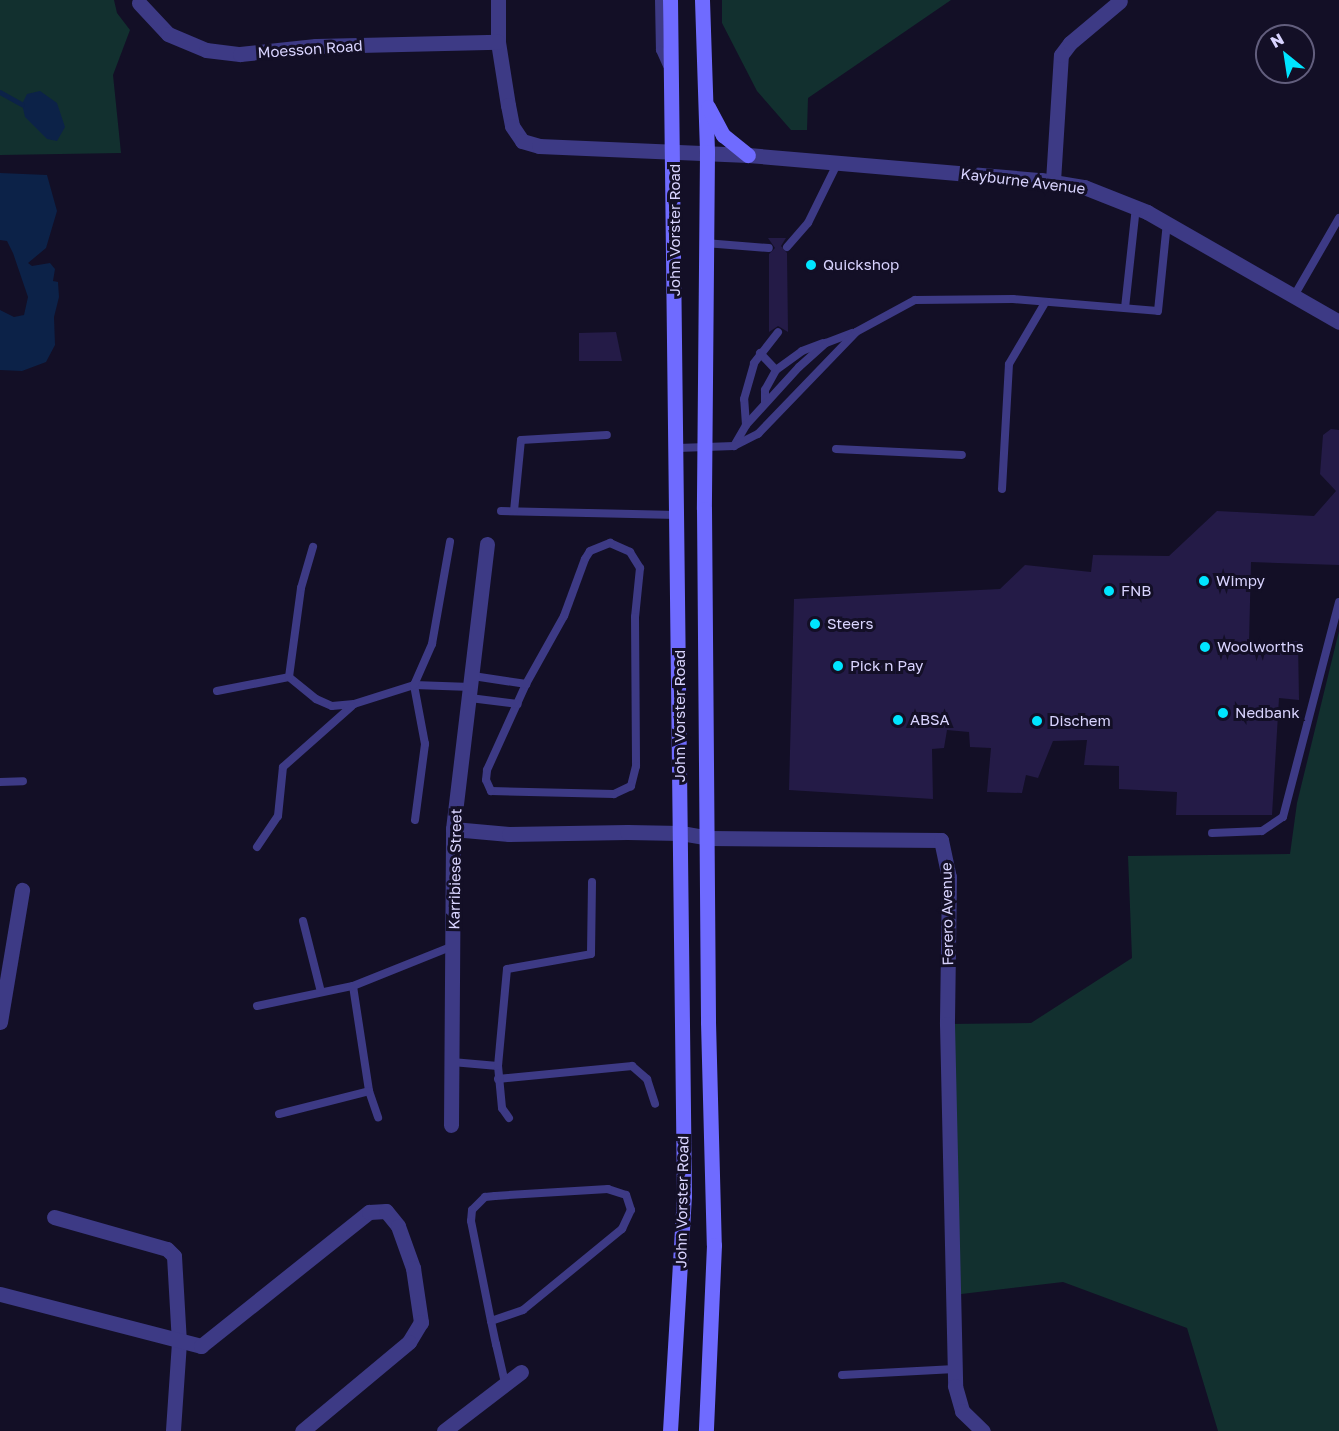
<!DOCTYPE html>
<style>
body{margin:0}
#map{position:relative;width:1339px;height:1431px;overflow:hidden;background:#130f26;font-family:"Golos Text",sans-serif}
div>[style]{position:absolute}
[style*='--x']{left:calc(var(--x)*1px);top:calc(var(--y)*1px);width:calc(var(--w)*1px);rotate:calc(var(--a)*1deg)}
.green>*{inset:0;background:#12302f}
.water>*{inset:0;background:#0c2248}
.stream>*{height:4.5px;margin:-2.25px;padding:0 2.25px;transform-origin:2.25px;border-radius:2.25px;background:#0c2248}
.building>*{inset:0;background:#241b47}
.lane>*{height:8px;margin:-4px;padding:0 4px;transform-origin:4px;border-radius:4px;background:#3d3a85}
.street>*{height:15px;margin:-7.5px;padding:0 7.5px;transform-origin:7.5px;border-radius:7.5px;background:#3d3a85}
.secondary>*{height:15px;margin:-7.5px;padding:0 7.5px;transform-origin:7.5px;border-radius:7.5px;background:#6f6bff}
.dots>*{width:16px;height:16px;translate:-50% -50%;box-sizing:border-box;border:3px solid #130f26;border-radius:50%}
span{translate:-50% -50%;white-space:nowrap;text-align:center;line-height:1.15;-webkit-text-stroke:6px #130f26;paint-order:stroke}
.street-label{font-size:15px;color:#d9d4ff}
.poi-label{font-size:15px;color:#d9d4ff}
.left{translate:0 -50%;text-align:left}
.north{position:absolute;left:1255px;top:24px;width:60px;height:60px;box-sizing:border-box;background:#130f26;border:2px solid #625e7d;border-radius:50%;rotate:330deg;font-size:16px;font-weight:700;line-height:24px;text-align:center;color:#d9d4ff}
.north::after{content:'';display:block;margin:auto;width:21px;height:27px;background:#00e5ff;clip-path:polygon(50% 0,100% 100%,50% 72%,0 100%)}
</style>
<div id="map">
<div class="green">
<div style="clip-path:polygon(0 0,114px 0,117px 13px,130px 30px,113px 75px,121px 153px,0 155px)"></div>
<div style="clip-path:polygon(722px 0,951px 0,808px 98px,807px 130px,791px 130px,757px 91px,722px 23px)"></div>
<div style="clip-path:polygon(1339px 631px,1339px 1431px,1218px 1431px,1187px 1328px,1063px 1282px,953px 1295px,948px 1024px,1031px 1023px,1132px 958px,1128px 856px,1290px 854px,1297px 803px)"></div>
</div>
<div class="water">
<div style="clip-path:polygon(40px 91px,57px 103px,65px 127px,57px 141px,47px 139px,25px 117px,22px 104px,27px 94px)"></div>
<div style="clip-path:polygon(0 173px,47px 175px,57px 211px,46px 248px,28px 263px,32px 266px,50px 263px,55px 269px,53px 281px,58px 282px,59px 297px,54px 317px,55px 345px,46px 362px,22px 371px,0 370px,0 310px,14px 317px,24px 315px,28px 297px,13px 253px,7px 241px,0 240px)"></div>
</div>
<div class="stream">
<div style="--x:0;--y:92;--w:25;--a:29"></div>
</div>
<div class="building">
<div style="clip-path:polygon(768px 238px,786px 238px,781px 246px,787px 253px,788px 332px,778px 326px,769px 332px,769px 254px,775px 248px)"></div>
<div style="clip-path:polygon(616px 332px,622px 361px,579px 361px,579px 333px)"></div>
<div style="clip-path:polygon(1331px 429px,1339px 430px,1339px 565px,1251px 562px,1249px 642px,1298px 641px,1299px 700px,1279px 698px,1272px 815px,1176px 815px,1177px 792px,1119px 789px,1119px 766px,1084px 765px,1087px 740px,1053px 741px,1038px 778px,1026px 775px,1022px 793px,987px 792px,991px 748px,970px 747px,969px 732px,947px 730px,944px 748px,932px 749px,933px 799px,789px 790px,794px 599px,1000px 589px,1025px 565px,1091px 572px,1093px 555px,1169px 556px,1217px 511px,1314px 516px,1336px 491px,1320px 474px,1323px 435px)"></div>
</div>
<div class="lane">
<div style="--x:659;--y:0;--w:50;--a:88.9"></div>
<div style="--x:660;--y:50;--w:17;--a:66"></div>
<div style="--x:705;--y:243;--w:64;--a:4.5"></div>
<div style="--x:787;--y:247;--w:32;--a:-49"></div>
<div style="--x:808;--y:223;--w:68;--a:-63.8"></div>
<div style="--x:1294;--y:296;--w:90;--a:-60"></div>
<div style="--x:1125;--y:308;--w:102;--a:-83.8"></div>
<div style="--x:760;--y:353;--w:23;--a:47"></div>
<div style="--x:765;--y:402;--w:12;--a:-90"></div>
<div style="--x:765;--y:390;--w:23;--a:-61"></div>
<div style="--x:776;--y:370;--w:32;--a:-36"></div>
<div style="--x:802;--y:351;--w:22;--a:-21"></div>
<div style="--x:746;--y:425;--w:26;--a:-94"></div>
<div style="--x:744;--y:399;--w:37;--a:-74"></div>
<div style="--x:754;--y:363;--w:39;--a:-52"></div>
<div style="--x:734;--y:446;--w:24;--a:-60"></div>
<div style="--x:746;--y:425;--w:79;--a:-47.6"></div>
<div style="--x:799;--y:367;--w:36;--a:-42"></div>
<div style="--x:826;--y:343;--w:28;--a:-21"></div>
<div style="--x:678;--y:448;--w:56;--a:-2"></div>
<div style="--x:734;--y:446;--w:27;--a:-27"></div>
<div style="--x:758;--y:434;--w:141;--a:-46.1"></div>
<div style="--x:856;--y:332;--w:67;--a:-28.5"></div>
<div style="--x:915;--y:300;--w:98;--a:-0.6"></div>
<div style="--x:1013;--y:299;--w:145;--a:4.7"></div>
<div style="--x:1158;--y:311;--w:88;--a:-84.2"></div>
<div style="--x:836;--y:449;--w:126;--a:2.7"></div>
<div style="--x:1002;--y:489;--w:125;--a:-86.8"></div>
<div style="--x:1009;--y:364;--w:71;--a:-59.5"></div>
<div style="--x:501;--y:511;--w:176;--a:1.3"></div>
<div style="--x:514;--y:511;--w:71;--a:-84.4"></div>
<div style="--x:521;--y:440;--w:86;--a:-3.3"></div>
<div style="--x:610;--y:543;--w:22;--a:24"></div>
<div style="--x:630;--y:552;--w:19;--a:58"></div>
<div style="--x:640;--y:568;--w:49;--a:95.8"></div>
<div style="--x:635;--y:617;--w:149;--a:89.6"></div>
<div style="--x:636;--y:766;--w:21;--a:104"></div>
<div style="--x:631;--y:786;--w:19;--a:155"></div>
<div style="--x:614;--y:794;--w:123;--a:-178.6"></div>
<div style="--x:491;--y:791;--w:12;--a:-114"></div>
<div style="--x:486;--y:780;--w:10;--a:-84"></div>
<div style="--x:487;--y:770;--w:94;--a:-65.6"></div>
<div style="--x:526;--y:684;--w:78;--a:-60.8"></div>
<div style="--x:564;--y:616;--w:61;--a:-69.8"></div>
<div style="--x:585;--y:559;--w:9;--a:-58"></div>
<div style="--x:590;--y:551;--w:22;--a:-22"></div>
<div style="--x:473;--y:676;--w:54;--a:8.6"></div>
<div style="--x:289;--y:677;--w:35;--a:39"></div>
<div style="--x:316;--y:699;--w:17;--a:24"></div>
<div style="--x:332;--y:706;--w:22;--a:-5"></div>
<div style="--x:354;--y:704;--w:63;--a:-17.6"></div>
<div style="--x:414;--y:685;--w:57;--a:2"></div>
<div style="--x:217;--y:691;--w:73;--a:-11"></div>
<div style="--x:289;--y:677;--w:90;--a:-82.3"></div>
<div style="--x:301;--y:588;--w:43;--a:-73.7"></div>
<div style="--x:470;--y:698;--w:48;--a:7.1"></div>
<div style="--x:0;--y:782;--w:23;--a:-2"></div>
<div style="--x:415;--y:820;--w:77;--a:-82.5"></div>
<div style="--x:425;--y:744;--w:60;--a:-100.6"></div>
<div style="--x:414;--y:685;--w:45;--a:-66.3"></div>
<div style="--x:432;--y:644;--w:104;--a:-80"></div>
<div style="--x:1212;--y:833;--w:50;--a:-2.3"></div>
<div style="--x:1262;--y:831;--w:25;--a:-34"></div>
<div style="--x:1283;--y:817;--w:222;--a:-75.4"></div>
<div style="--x:257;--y:847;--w:37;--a:-56"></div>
<div style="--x:278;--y:816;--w:49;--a:-84.2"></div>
<div style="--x:283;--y:767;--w:92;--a:-41.5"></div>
<div style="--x:303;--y:921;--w:73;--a:75.8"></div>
<div style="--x:353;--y:986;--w:106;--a:81.3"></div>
<div style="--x:369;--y:1091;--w:28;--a:71"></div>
<div style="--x:257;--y:1006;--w:98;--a:-11.8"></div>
<div style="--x:353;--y:986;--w:108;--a:-21.8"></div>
<div style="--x:452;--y:1062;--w:46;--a:5"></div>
<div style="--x:498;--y:1079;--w:135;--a:-5.5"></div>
<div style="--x:632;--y:1066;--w:20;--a:41"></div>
<div style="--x:647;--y:1079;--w:26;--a:72"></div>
<div style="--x:279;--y:1114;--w:93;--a:-14.3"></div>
<div style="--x:509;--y:1118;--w:12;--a:-125"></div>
<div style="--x:502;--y:1108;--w:42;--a:-95.4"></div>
<div style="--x:498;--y:1066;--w:97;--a:-84.7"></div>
<div style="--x:507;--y:969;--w:85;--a:-10.1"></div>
<div style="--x:591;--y:954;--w:72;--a:-89.2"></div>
<div style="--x:491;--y:1321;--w:34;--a:-19"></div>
<div style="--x:523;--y:1310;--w:128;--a:-39.3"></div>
<div style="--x:622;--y:1229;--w:21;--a:-65"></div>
<div style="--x:631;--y:1210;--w:16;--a:-108"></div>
<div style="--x:626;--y:1195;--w:19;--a:-162"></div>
<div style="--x:608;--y:1189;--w:113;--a:176.5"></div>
<div style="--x:495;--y:1196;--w:10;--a:174"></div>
<div style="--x:485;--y:1197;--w:18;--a:135"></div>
<div style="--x:472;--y:1210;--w:11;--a:95"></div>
<div style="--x:471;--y:1221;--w:102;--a:78.7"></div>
<div style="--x:491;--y:1321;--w:24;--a:78"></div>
<div style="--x:496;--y:1344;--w:40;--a:77"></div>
<div style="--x:842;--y:1375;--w:113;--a:-3"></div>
</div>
<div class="street">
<div style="--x:498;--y:0;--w:42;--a:90"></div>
<div style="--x:498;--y:42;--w:64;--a:81"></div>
<div style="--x:508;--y:105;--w:21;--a:79"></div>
<div style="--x:512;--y:126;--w:18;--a:56"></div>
<div style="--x:522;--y:141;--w:18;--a:16"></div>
<div style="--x:539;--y:146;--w:209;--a:2.5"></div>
<div style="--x:748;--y:155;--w:294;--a:4.9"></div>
<div style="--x:1041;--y:180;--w:44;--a:9.2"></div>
<div style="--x:1084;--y:187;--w:68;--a:21.6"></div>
<div style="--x:1147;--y:212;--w:221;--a:29.8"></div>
<div style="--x:139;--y:3;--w:42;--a:46.9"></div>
<div style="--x:168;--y:34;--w:41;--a:22.8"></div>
<div style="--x:206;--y:50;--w:34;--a:7"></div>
<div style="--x:240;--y:54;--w:76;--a:-6"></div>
<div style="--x:316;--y:46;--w:182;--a:-1.3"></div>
<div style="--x:1053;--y:181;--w:126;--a:-86.4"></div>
<div style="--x:1061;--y:55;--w:15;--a:-53"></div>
<div style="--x:1070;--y:43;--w:65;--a:-40"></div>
<div style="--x:453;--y:829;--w:56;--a:5.1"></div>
<div style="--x:509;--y:834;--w:118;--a:-1"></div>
<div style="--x:627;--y:832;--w:54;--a:1.1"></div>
<div style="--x:681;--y:833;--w:27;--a:10"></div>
<div style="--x:708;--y:838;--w:233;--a:0.5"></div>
<div style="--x:941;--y:840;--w:38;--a:78"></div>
<div style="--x:949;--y:877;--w:147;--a:90.8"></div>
<div style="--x:947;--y:1024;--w:362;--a:88.7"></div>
<div style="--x:955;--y:1386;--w:26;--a:74"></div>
<div style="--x:962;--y:1411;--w:29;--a:44"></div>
<div style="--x:0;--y:1022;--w:134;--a:-80.5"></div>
<div style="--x:451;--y:1125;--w:296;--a:-89.6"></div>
<div style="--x:453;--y:829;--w:287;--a:-83.2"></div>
<div style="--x:54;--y:1217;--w:117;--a:15.8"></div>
<div style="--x:167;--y:1249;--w:10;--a:45"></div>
<div style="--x:174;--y:1256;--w:86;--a:86.7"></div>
<div style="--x:179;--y:1342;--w:89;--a:93.9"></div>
<div style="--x:0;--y:1294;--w:208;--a:14.5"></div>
<div style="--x:201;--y:1346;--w:215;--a:-38.6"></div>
<div style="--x:369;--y:1212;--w:17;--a:-3"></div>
<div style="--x:386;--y:1211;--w:19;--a:51"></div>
<div style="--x:398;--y:1226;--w:45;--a:70.3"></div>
<div style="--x:413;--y:1268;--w:55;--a:81.6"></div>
<div style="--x:421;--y:1322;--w:23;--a:121"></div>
<div style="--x:409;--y:1342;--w:139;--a:140.2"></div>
<div style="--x:444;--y:1431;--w:97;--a:-37.5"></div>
</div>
<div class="secondary">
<div style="--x:702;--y:0;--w:152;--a:88.1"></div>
<div style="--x:707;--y:152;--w:357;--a:90.5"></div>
<div style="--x:704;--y:509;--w:513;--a:89.55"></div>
<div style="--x:708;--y:1022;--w:223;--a:88.5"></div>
<div style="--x:714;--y:1245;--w:186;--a:92.5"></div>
<div style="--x:708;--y:107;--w:32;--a:62"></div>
<div style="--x:723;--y:135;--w:32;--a:39"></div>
<div style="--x:670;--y:1431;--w:235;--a:-86.6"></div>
<div style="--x:684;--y:1196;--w:1196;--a:-90.67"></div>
</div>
<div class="dots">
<div style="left:811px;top:265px;background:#00e5ff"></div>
<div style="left:1204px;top:581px;background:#00e5ff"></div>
<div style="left:1109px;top:591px;background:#00e5ff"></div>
<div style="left:815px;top:624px;background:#00e5ff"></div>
<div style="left:1205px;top:647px;background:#00e5ff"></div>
<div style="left:838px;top:666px;background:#00e5ff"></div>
<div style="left:1223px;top:713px;background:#00e5ff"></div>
<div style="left:898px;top:720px;background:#00e5ff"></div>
<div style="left:1037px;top:721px;background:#00e5ff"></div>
</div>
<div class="street-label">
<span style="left:310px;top:49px;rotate:-4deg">Moesson Road</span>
<span style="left:1023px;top:181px;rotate:7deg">Kayburne Avenue</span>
<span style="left:675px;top:230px;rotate:-90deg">John Vorster Road</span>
<span style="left:680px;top:716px;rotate:-90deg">John Vorster Road</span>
<span style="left:455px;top:869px;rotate:-89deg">Karribiese Street</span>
<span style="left:947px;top:914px;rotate:-91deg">Ferero Avenue</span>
<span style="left:682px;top:1202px;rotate:-89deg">John Vorster Road</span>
</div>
<div class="poi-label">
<span class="left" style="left:823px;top:265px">Quickshop</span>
<span class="left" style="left:1216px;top:581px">Wimpy</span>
<span class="left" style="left:1121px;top:591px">FNB</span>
<span class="left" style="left:827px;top:624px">Steers</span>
<span class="left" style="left:1217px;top:647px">Woolworths</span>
<span class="left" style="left:850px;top:666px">Pick n Pay</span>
<span class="left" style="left:1235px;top:713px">Nedbank</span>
<span class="left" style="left:910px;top:720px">ABSA</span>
<span class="left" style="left:1049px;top:721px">Dischem</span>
</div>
<div class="north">N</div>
</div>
